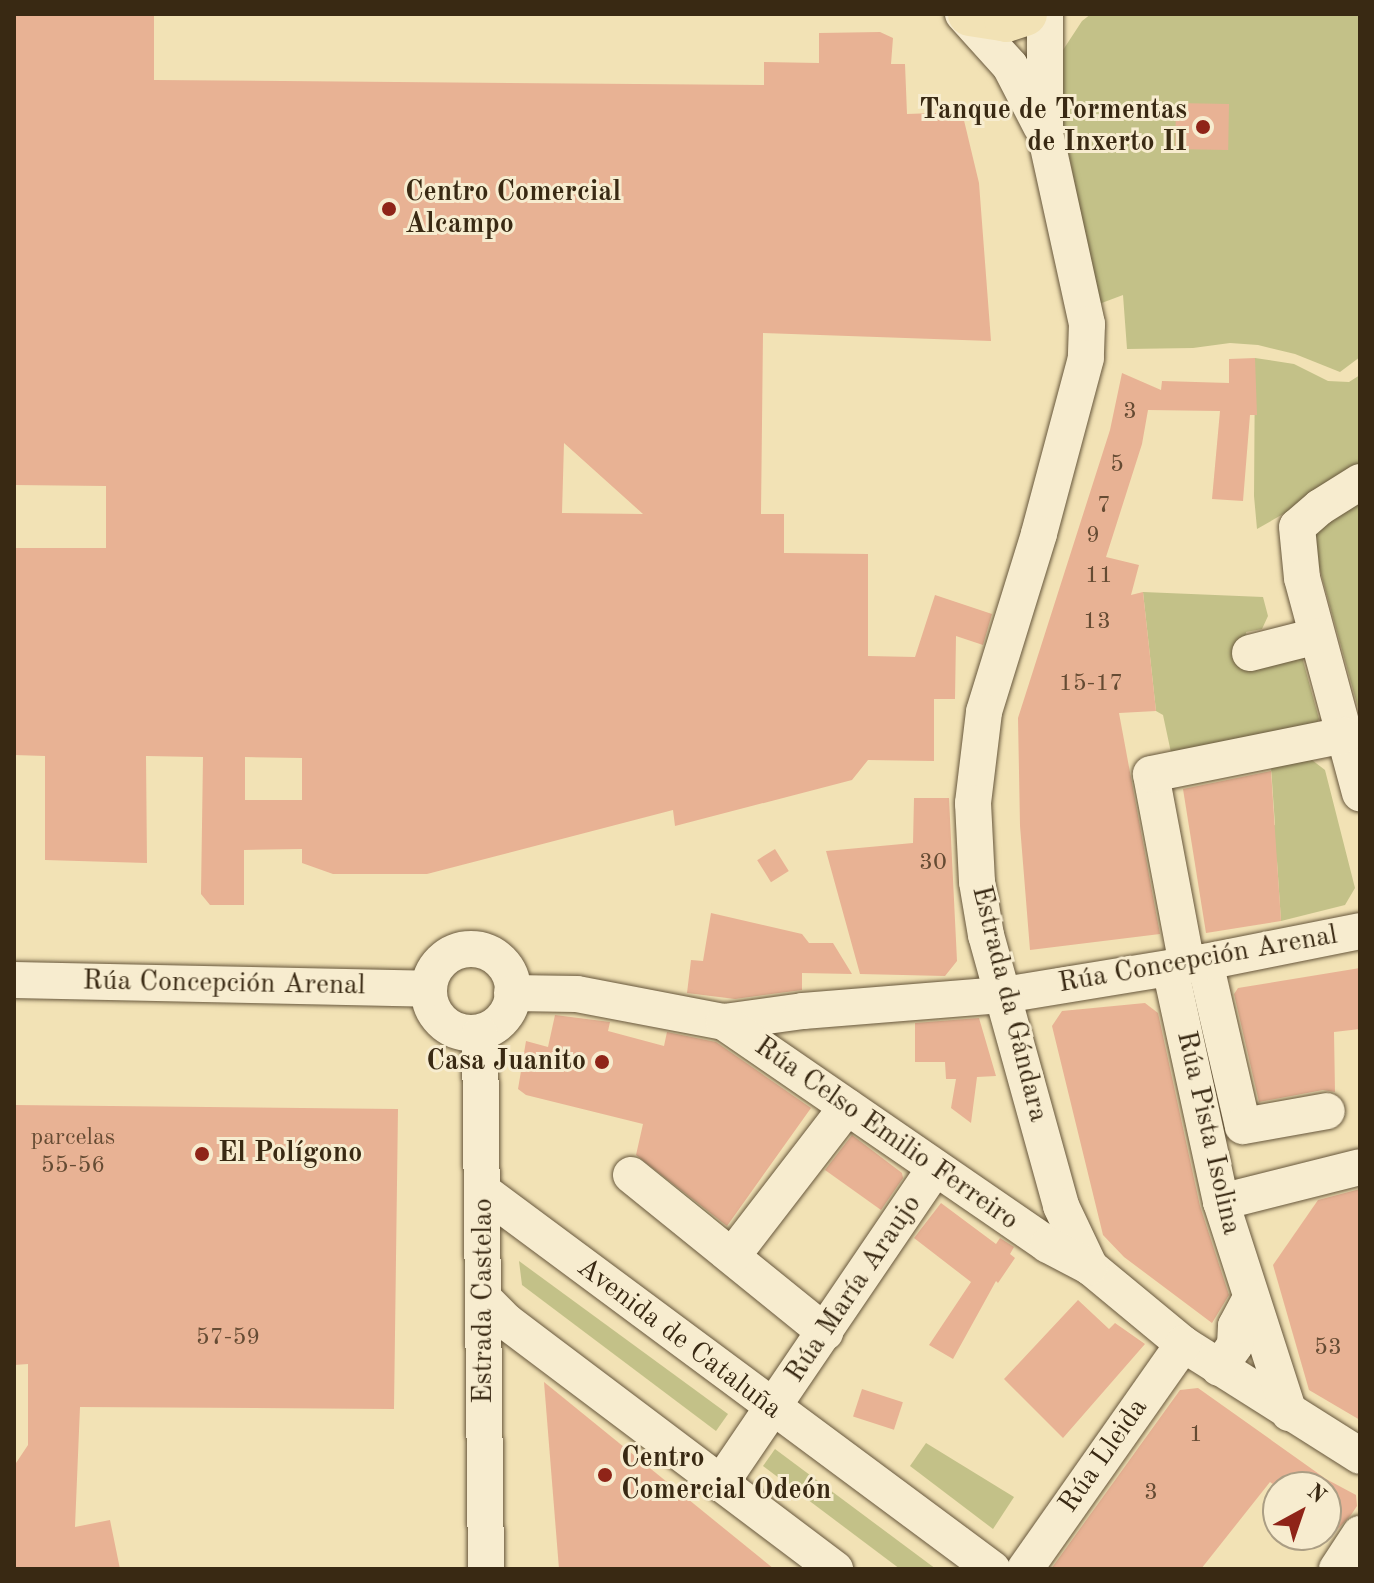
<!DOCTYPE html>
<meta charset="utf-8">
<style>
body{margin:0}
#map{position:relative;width:1374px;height:1583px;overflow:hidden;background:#f2e2b5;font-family:"Old Standard TT",serif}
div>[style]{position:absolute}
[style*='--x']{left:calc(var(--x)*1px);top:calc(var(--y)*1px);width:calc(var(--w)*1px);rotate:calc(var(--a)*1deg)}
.green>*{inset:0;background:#c3c188}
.building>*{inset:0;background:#e8b294;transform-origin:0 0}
.roads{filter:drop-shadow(0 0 2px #67573c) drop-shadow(0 0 2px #67573c)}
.minor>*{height:36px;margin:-18px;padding:0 18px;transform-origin:18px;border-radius:18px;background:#f7eccf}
.minor>.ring{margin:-18px;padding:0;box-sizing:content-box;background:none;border:36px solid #f7eccf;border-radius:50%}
.highway>*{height:44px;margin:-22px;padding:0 22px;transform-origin:22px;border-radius:22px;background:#f2e2b5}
.dots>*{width:22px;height:22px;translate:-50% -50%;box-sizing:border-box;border:4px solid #f7eccf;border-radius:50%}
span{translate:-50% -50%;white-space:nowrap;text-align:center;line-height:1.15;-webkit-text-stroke:6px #f7eccf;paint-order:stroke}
.number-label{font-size:24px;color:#654b33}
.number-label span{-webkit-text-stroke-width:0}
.poi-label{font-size:28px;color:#392913;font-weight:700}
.right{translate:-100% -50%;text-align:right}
.left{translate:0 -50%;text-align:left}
.street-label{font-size:28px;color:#392913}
.frame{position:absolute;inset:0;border:16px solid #392913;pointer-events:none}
.north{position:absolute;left:1262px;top:1471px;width:80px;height:80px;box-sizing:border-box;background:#f7eccf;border:2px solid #ab9e84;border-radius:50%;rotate:40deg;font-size:22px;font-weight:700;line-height:32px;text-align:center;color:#392913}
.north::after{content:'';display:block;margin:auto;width:28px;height:36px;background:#8f2418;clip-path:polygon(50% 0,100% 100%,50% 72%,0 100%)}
</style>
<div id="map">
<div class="green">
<div style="clip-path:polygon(1091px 14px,1360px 14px,1360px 357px,1340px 372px,1295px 354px,1258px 345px,1230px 343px,1193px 348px,1127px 349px,1123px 295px,1099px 304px,1057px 96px,1063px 50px,1082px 21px)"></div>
<div style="clip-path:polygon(1255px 358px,1294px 364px,1328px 381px,1349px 382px,1360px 375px,1360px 470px,1257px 529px,1254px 496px)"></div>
<div style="clip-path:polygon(1360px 499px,1360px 715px,1312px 541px,1320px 525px)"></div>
<div style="clip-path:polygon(1143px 592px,1263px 597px,1268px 616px,1262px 629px,1246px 632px,1251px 660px,1302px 657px,1319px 719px,1316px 724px,1173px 762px,1163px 715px,1156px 711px)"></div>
<div style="clip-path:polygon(1312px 760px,1325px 770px,1355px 888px,1345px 905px,1281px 921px,1277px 861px,1244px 833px,1275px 825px,1271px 767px)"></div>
<div style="clip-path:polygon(519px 1261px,728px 1414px,716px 1431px,522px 1285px)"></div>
<div style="clip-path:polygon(926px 1443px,1014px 1497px,993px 1529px,910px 1466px)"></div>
<div style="clip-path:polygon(775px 1449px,936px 1569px,900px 1569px,763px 1466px)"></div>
</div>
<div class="building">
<div style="clip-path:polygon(evenodd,14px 14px,154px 14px,154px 80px,764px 85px,764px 62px,819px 63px,819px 33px,880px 32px,893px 38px,891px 64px,905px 64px,907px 114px,962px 112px,979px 183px,991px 341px,763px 333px,761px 514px,784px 514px,784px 553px,868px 554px,868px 656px,915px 657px,935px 595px,992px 614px,983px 645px,956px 636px,955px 699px,934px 699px,934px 761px,868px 760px,852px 780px,675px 826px,673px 810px,427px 874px,333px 874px,302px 863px,302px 849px,244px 850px,244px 905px,210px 905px,201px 894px,203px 757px,146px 756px,147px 863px,45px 860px,45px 756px,14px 755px,14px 548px,106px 548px,106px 486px,14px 485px,14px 14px,564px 443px,643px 514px,562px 513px,564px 443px,14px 14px,245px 757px,302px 758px,302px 800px,245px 800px,245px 757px)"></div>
<div style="left:1176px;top:103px;width:53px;height:46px;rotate:1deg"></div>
<div style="clip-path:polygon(1255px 358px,1257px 415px,1250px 415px,1243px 501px,1212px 499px,1220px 411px,1148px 410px,1142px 444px,1106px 557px,1139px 565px,1131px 595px,1143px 592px,1156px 711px,1119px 713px,1160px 934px,1030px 950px,1020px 826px,1018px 718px,1110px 430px,1122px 373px,1161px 390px,1162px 381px,1229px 383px,1229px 359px)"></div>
<div style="clip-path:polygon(1271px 771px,1281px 921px,1206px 933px,1183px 789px)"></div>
<div style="clip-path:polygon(914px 798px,949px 798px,957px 961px,945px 976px,860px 974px,826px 851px,913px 843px)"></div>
<div style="left:775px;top:849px;width:26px;height:21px;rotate:58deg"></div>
<div style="clip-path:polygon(711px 913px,802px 934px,809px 943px,833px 943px,852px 974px,802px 973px,802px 990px,735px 999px,687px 993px,691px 960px,703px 961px)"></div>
<div style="clip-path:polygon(1360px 968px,1360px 1029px,1334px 1032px,1335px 1092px,1323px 1090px,1259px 1102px,1234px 994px,1238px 988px)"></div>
<div style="clip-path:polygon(1145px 1003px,1158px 1013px,1200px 1206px,1229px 1295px,1212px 1323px,1124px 1257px,1103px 1235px,1052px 1026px,1062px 1011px)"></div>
<div style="clip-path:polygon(555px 1015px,610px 1022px,608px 1031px,664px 1046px,667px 1032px,716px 1042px,811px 1108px,727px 1226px,636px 1155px,643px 1124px,526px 1095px,518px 1089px,526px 1041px,548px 1047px)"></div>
<div style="clip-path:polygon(979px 1018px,996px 1076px,977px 1077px,971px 1123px,951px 1108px,956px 1079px,946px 1079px,945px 1062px,915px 1062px,915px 1023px)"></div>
<div style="clip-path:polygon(14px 1105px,398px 1109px,394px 1409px,80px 1407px,75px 1527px,110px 1520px,120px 1569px,14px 1569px,14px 1466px,28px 1445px,28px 1364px,14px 1365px)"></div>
<div style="clip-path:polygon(852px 1135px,902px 1173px,903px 1178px,881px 1210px,825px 1170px)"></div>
<div style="clip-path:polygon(1360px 1189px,1360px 1420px,1309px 1390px,1273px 1265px,1318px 1200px)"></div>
<div style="clip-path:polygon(941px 1203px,996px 1244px,1000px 1238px,1014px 1247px,1010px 1254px,1015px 1258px,998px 1283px,996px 1281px,953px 1359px,929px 1345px,971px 1282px,914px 1238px)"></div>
<div style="clip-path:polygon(1078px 1300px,1109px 1329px,1115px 1323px,1145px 1344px,1063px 1438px,1004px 1379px)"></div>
<div style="clip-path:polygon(544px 1382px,774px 1569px,559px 1569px)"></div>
<div style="clip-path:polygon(1198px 1388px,1326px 1479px,1356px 1495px,1357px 1506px,1351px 1515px,1337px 1530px,1326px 1523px,1326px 1487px,1277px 1487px,1270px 1482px,1201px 1569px,1051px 1569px,1180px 1390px)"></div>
<div style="left:862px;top:1389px;width:43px;height:29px;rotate:18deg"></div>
</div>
<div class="roads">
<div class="minor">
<div style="--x:963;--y:14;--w:70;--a:47.9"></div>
<div style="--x:1010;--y:66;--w:68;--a:62.7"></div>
<div style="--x:1045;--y:14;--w:119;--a:90"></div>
<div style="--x:1045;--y:133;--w:196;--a:77.6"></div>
<div style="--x:1087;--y:324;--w:34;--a:92"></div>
<div style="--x:1086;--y:358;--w:182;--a:105"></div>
<div style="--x:1039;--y:534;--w:186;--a:107.2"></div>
<div style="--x:984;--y:712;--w:92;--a:96.9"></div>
<div style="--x:973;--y:803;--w:79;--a:87.1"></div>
<div style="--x:977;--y:882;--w:54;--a:80.4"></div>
<div style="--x:986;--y:935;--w:281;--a:74.5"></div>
<div style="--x:1061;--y:1206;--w:68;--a:64.6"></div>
<div style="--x:1090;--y:1267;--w:121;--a:39.6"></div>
<div style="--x:1183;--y:1344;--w:209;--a:32.3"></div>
<div style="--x:1360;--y:482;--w:47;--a:148"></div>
<div style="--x:1320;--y:507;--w:30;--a:139"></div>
<div style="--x:1297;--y:527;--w:51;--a:84.4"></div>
<div style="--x:1302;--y:578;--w:223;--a:74.9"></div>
<div style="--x:1250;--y:653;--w:69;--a:-14.2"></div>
<div class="ring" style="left:429px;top:949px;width:48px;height:48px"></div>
<div style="--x:1205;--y:962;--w:168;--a:77"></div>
<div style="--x:1243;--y:1126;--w:85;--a:-10.1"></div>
<div style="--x:1187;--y:965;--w:194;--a:-100.7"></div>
<div style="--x:1151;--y:774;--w:197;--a:-11.4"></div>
<div style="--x:1170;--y:968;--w:239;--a:77.7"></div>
<div style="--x:1221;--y:1202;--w:222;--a:72.1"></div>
<div style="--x:14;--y:980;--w:415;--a:1.2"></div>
<div style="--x:512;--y:993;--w:65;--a:0.9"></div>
<div style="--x:577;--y:994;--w:150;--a:10.8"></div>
<div style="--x:724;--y:1022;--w:80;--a:-7.9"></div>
<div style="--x:803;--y:1011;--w:202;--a:-4.6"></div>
<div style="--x:1004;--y:995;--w:204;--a:-9.3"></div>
<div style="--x:1205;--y:962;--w:158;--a:-11.3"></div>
<div style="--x:724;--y:1022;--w:393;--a:34.5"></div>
<div style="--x:1048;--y:1245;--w:47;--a:27.6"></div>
<div style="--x:480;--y:1034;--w:535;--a:89.36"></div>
<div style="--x:631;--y:1175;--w:250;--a:39"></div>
<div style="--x:484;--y:1192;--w:633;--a:36.58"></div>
<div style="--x:1221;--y:1202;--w:143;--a:-14.1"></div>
<div style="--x:733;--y:1255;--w:187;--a:-52.4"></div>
<div style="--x:485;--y:1300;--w:31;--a:45"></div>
<div style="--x:507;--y:1322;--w:411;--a:37"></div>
<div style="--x:1219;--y:1368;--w:28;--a:-55"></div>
<div style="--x:1235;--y:1345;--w:19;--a:-87"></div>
<div style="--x:1236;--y:1326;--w:32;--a:-62"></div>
<div style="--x:721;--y:1483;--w:381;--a:-55.8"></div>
<div style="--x:1025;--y:1569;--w:275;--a:-54.9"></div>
<div style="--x:1337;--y:1569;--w:42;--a:-56.7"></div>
</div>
<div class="highway">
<div style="--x:970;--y:14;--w:36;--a:9"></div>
<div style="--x:1006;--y:20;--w:20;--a:-18"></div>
</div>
</div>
<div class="dots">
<div style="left:1203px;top:127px;background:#8f2418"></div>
<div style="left:389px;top:209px;background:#8f2418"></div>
<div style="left:602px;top:1062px;background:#8f2418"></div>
<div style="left:202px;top:1154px;background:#8f2418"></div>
<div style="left:605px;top:1475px;background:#8f2418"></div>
</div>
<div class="number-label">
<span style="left:1130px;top:413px">3</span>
<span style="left:1117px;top:466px">5</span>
<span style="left:1104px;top:507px">7</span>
<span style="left:1093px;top:537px">9</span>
<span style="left:1099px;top:577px">11</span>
<span style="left:1097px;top:623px">13</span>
<span style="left:1091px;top:685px">15-17</span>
<span style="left:933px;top:864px">30</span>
<span style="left:73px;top:1153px">parcelas<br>55-56</span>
<span style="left:228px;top:1339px">57-59</span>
<span style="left:1328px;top:1349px">53</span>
<span style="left:1196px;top:1436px">1</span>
<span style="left:1151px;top:1494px">3</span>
</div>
<div class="poi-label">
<span class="right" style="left:1187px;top:127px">Tanque de Tormentas<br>de Inxerto II</span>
<span class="left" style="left:405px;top:209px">Centro Comercial<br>Alcampo</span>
<span class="right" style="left:586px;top:1062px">Casa Juanito</span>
<span class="left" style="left:218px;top:1154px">El Polígono</span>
<span class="left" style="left:621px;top:1475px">Centro<br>Comercial Odeón</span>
</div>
<div class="street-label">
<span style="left:1198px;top:960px;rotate:-10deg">Rúa Concepción Arenal</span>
<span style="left:224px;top:984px;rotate:1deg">Rúa Concepción Arenal</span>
<span style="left:1009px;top:1004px;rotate:76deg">Estrada da Gándara</span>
<span style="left:1208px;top:1133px;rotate:77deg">Rúa Pista Isolina</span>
<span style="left:886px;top:1134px;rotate:35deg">Rúa Celso Emilio Ferreiro</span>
<span style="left:854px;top:1289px;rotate:-56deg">Rúa María Araujo</span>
<span style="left:484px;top:1301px;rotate:-90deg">Estrada Castelao</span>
<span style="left:679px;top:1339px;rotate:37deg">Avenida de Cataluña</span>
<span style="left:1104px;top:1456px;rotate:-55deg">Rúa Lleida</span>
</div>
<div class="frame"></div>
<div class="north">N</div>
</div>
